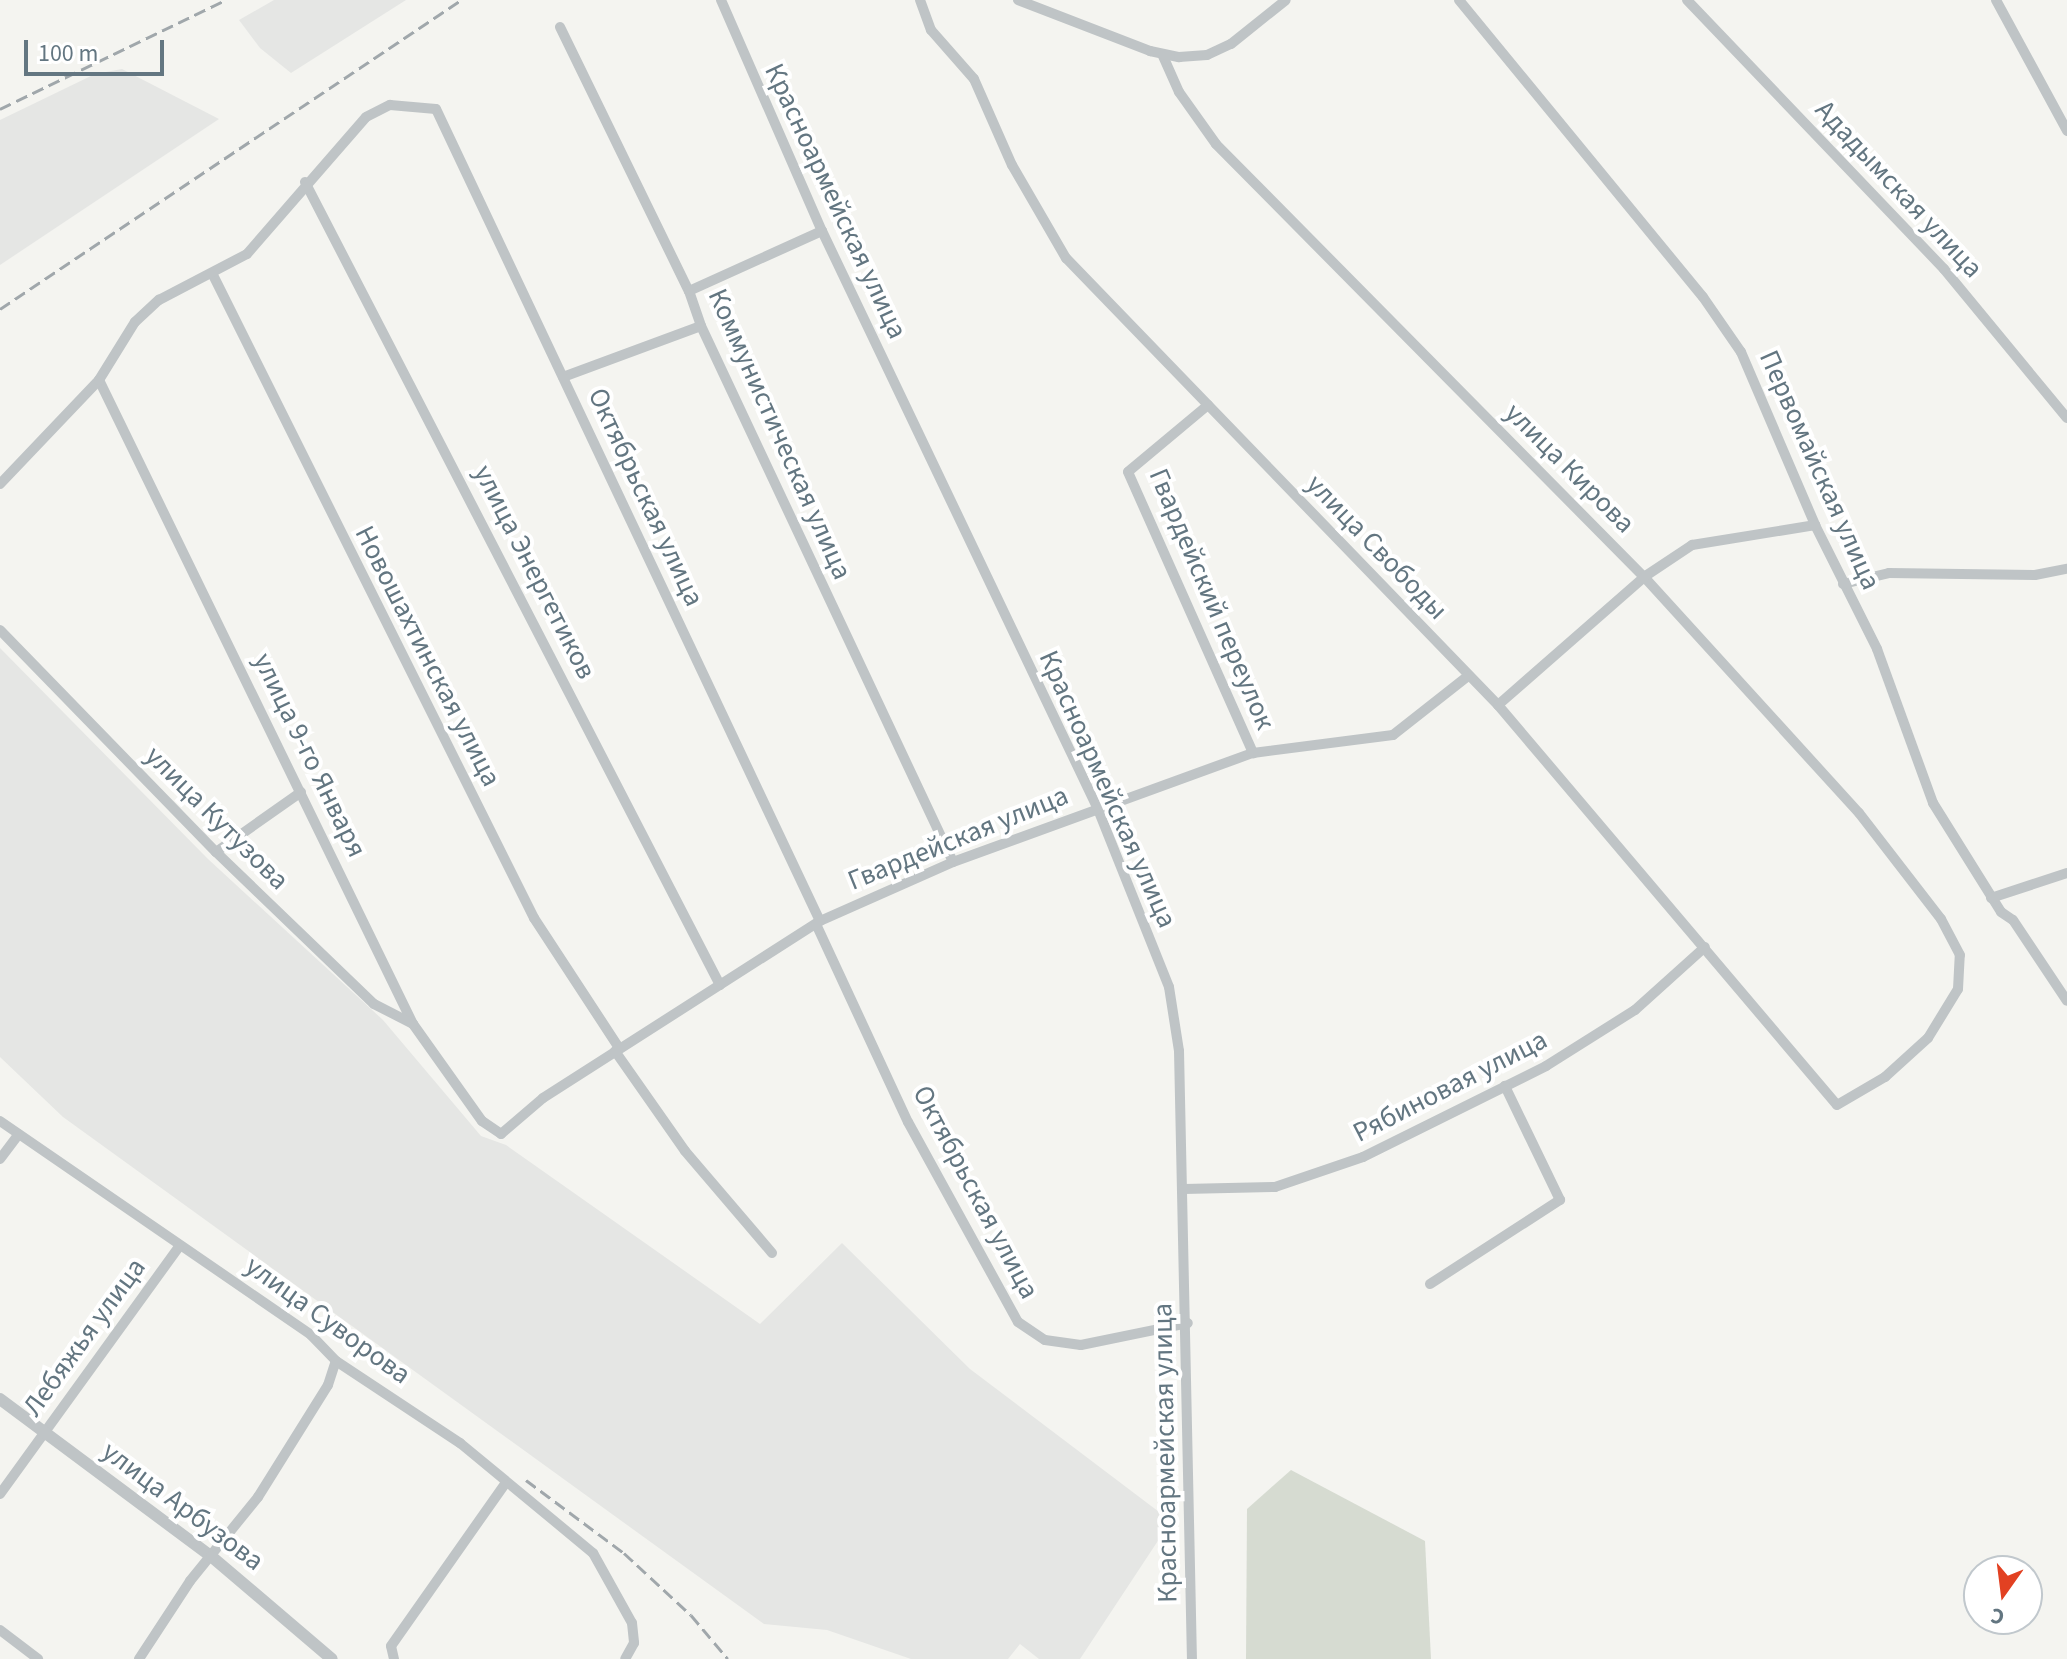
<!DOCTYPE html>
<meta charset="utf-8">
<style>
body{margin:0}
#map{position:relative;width:2067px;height:1659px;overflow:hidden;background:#f4f4f0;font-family:"Source Sans 3",sans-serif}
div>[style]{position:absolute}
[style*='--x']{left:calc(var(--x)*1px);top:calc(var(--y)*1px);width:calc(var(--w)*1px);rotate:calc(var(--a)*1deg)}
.built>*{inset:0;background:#e5e6e4}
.green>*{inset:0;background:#d6dbd1}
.minor>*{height:10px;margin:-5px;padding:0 5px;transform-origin:5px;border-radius:5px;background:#bfc4c6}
.tertiary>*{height:12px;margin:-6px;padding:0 6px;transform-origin:6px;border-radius:6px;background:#bfc4c6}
.rail>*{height:3px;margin-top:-1.5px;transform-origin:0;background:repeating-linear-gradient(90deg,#a0a7ab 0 12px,transparent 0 18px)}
span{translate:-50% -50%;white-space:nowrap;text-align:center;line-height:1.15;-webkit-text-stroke:8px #fff;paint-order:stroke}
.street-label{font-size:28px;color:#637681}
.north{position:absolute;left:1963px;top:1555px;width:80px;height:80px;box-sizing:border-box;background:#fff;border:2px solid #c1c8cd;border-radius:50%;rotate:194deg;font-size:22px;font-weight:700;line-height:32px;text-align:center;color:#637681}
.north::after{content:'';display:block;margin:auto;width:28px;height:36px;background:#e24122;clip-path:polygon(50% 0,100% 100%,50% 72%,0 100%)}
.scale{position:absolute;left:24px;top:40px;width:140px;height:36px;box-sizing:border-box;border:4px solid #637681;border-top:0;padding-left:10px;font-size:24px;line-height:28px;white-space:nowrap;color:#637681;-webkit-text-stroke:6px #fff;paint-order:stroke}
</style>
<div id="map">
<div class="built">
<div style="clip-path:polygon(274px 0,406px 0,291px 73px,260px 48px,239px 20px)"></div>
<div style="clip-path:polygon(122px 69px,219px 119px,0 265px,0 120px,95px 74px)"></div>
<div style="clip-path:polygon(0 648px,208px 859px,383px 1020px,481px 1136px,506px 1145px,760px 1324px,842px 1243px,970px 1369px,1171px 1521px,1080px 1659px,1039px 1659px,1020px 1644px,1008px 1659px,911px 1659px,827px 1630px,764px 1624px,63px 1117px,0 1057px)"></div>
</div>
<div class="green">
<div style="clip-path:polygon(1291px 1470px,1425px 1541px,1431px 1659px,1246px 1659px,1247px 1509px)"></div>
</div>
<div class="minor">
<div style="--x:721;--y:0;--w:252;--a:66.4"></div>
<div style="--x:822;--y:231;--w:638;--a:64.48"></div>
<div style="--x:1097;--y:807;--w:194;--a:68.2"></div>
<div style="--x:1169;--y:987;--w:65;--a:81.1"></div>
<div style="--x:1179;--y:1051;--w:608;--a:88.78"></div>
<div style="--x:920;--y:0;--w:32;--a:70"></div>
<div style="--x:931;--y:30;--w:65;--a:48.7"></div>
<div style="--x:974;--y:79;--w:94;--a:66.2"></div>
<div style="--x:1012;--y:165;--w:108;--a:59.9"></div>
<div style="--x:1066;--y:258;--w:622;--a:45.98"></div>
<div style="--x:1498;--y:705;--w:524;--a:49.72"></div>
<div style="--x:1837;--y:1105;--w:56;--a:-30.3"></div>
<div style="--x:1885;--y:1077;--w:58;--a:-42.2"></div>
<div style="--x:1928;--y:1038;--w:57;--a:-58.5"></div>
<div style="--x:1958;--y:989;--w:34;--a:-87"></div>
<div style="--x:1960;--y:955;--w:41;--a:-117.8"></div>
<div style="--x:1941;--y:919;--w:134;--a:-127.7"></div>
<div style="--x:1859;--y:813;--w:319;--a:-132.3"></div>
<div style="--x:1644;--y:577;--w:609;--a:-134.67"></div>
<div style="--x:1216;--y:144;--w:64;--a:-125.4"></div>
<div style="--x:1179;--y:92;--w:39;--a:-114"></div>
<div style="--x:1018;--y:0;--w:142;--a:21.1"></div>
<div style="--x:1150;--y:51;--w:30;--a:12"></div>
<div style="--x:1179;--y:57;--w:28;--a:-4"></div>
<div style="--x:1207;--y:55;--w:26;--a:-25"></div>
<div style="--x:1231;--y:44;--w:70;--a:-38.7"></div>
<div style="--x:1459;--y:0;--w:384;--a:50.6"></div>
<div style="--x:1703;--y:297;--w:67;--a:55.4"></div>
<div style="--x:1741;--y:352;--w:188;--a:66.8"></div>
<div style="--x:1815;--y:525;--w:139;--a:63.4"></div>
<div style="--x:1877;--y:649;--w:164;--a:70"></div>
<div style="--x:1933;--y:803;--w:128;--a:58"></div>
<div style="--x:2001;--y:912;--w:14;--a:34"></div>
<div style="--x:2013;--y:920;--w:97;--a:56.3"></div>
<div style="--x:1687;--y:0;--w:372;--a:46.3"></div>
<div style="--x:1944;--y:269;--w:193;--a:50.5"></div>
<div style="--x:1996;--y:0;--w:149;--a:61.5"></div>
<div style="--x:560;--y:27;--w:294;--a:64"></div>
<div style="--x:689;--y:291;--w:37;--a:71"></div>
<div style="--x:701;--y:326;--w:592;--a:64.82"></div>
<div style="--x:305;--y:182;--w:904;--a:62.67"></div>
<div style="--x:213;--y:275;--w:719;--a:63.47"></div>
<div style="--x:534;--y:918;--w:155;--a:56.8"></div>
<div style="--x:689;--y:291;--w:146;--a:-24.3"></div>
<div style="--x:563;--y:377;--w:147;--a:-20.3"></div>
<div style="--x:99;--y:380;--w:716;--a:64.01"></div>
<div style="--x:413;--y:1024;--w:119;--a:54.6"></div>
<div style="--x:482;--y:1121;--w:23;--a:34"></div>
<div style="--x:501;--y:1134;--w:55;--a:-40.6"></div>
<div style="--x:543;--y:1098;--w:329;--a:-32.6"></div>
<div style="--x:820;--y:921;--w:145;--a:-23.9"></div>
<div style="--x:953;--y:862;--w:319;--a:-20"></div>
<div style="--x:1253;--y:753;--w:141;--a:-7.3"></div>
<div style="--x:1393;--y:735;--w:95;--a:-38.2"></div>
<div style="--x:1208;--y:405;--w:104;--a:140.1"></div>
<div style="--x:1128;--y:472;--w:308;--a:66"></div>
<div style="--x:0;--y:484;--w:144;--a:-46.4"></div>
<div style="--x:99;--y:380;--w:68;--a:-58.2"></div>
<div style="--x:135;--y:322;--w:33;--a:-43"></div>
<div style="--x:159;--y:300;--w:99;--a:-27.6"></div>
<div style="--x:247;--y:254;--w:181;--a:-49"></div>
<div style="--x:366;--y:117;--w:27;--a:-27"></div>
<div style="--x:390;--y:105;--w:46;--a:5"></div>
<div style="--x:436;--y:109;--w:898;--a:64.69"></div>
<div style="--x:1843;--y:584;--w:47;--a:-13.4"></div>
<div style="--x:1889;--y:573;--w:146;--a:0.8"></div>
<div style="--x:2035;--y:575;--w:33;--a:-11"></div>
<div style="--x:0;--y:630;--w:310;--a:45.8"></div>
<div style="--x:216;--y:852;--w:219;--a:43.9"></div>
<div style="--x:374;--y:1004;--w:44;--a:27.1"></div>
<div style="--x:1498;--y:705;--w:194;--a:-41.2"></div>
<div style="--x:1644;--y:577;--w:58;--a:-33.7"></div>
<div style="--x:1692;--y:545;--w:125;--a:-9.2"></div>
<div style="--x:216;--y:852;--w:104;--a:-35.2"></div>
<div style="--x:1991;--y:898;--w:80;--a:-18.2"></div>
<div style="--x:816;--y:924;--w:218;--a:65.1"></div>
<div style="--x:908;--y:1122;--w:228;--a:61.2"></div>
<div style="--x:1018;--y:1322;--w:32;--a:34"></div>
<div style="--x:1045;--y:1340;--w:36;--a:8"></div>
<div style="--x:1081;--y:1345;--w:109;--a:-11.6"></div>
<div style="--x:615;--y:1051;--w:122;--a:55"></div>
<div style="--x:685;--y:1151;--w:134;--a:49.5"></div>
<div style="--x:0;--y:1121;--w:378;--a:34.5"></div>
<div style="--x:311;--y:1335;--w:36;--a:46"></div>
<div style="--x:336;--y:1361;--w:149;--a:33.5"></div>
<div style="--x:460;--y:1443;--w:173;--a:39.6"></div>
<div style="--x:593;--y:1553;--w:80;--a:60.9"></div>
<div style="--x:632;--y:1623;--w:20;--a:84"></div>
<div style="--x:634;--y:1643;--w:18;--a:119"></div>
<div style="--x:0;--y:1159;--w:31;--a:-53"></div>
<div style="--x:1184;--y:1189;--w:91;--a:-1.3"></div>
<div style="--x:1275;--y:1187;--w:93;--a:-18.8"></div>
<div style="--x:1363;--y:1157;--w:204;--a:-26.4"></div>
<div style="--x:1546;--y:1066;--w:105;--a:-32.2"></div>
<div style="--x:1635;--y:1010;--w:94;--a:-42"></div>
<div style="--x:1430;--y:1284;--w:155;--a:-32.9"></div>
<div style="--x:1560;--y:1200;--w:127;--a:-115.8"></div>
<div style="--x:0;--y:1494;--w:304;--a:-54.1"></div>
<div style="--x:0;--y:1630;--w:48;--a:37.3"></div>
<div style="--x:139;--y:1659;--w:93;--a:-56.8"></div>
<div style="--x:190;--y:1581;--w:108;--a:-51"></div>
<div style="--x:258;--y:1497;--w:132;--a:-58"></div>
<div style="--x:328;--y:1385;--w:25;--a:-72"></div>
<div style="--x:394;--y:1659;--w:13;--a:-103"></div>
<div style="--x:391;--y:1646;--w:198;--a:-54.9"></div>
</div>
<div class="tertiary">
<div style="--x:0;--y:1399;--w:264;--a:36.7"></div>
<div style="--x:212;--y:1557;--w:157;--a:40.4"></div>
</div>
<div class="rail">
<div style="--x:0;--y:109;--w:250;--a:-25.8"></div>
<div style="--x:0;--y:309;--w:555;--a:-33.83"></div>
<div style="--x:526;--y:1480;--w:122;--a:36.7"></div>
<div style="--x:624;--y:1553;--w:91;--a:42.8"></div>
<div style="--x:691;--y:1615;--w:57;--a:49.9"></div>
</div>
<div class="street-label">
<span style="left:1899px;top:189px;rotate:47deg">Ададымская улица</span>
<span style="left:836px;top:201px;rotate:65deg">Красноармейская улица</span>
<span style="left:780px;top:434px;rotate:66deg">Коммунистическая улица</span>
<span style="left:1570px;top:468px;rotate:45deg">улица Кирова</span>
<span style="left:1820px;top:470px;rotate:66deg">Первомайская улица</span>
<span style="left:646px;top:497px;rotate:65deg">Октябрьская улица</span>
<span style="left:1377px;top:547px;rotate:46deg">улица Свободы</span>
<span style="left:535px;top:572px;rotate:63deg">улица Энергетиков</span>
<span style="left:1212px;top:599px;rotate:67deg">Гвардейский переулок</span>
<span style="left:428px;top:656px;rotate:63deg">Новошахтинская улица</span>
<span style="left:310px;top:755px;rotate:64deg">улица 9-го Января</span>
<span style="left:1108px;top:789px;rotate:66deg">Красноармейская улица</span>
<span style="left:217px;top:818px;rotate:45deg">улица Кутузова</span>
<span style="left:958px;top:838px;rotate:-22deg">Гвардейская улица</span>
<span style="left:1450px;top:1086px;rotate:-27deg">Рябиновая улица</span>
<span style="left:976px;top:1192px;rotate:62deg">Октябрьская улица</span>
<span style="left:328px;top:1320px;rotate:36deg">улица Суворова</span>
<span style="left:84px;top:1337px;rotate:-54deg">Лебяжья улица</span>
<span style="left:1165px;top:1453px;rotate:-91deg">Красноармейская улица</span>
<span style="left:183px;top:1506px;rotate:37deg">улица Арбузова</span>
</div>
<div class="north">С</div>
<div class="scale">100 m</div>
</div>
